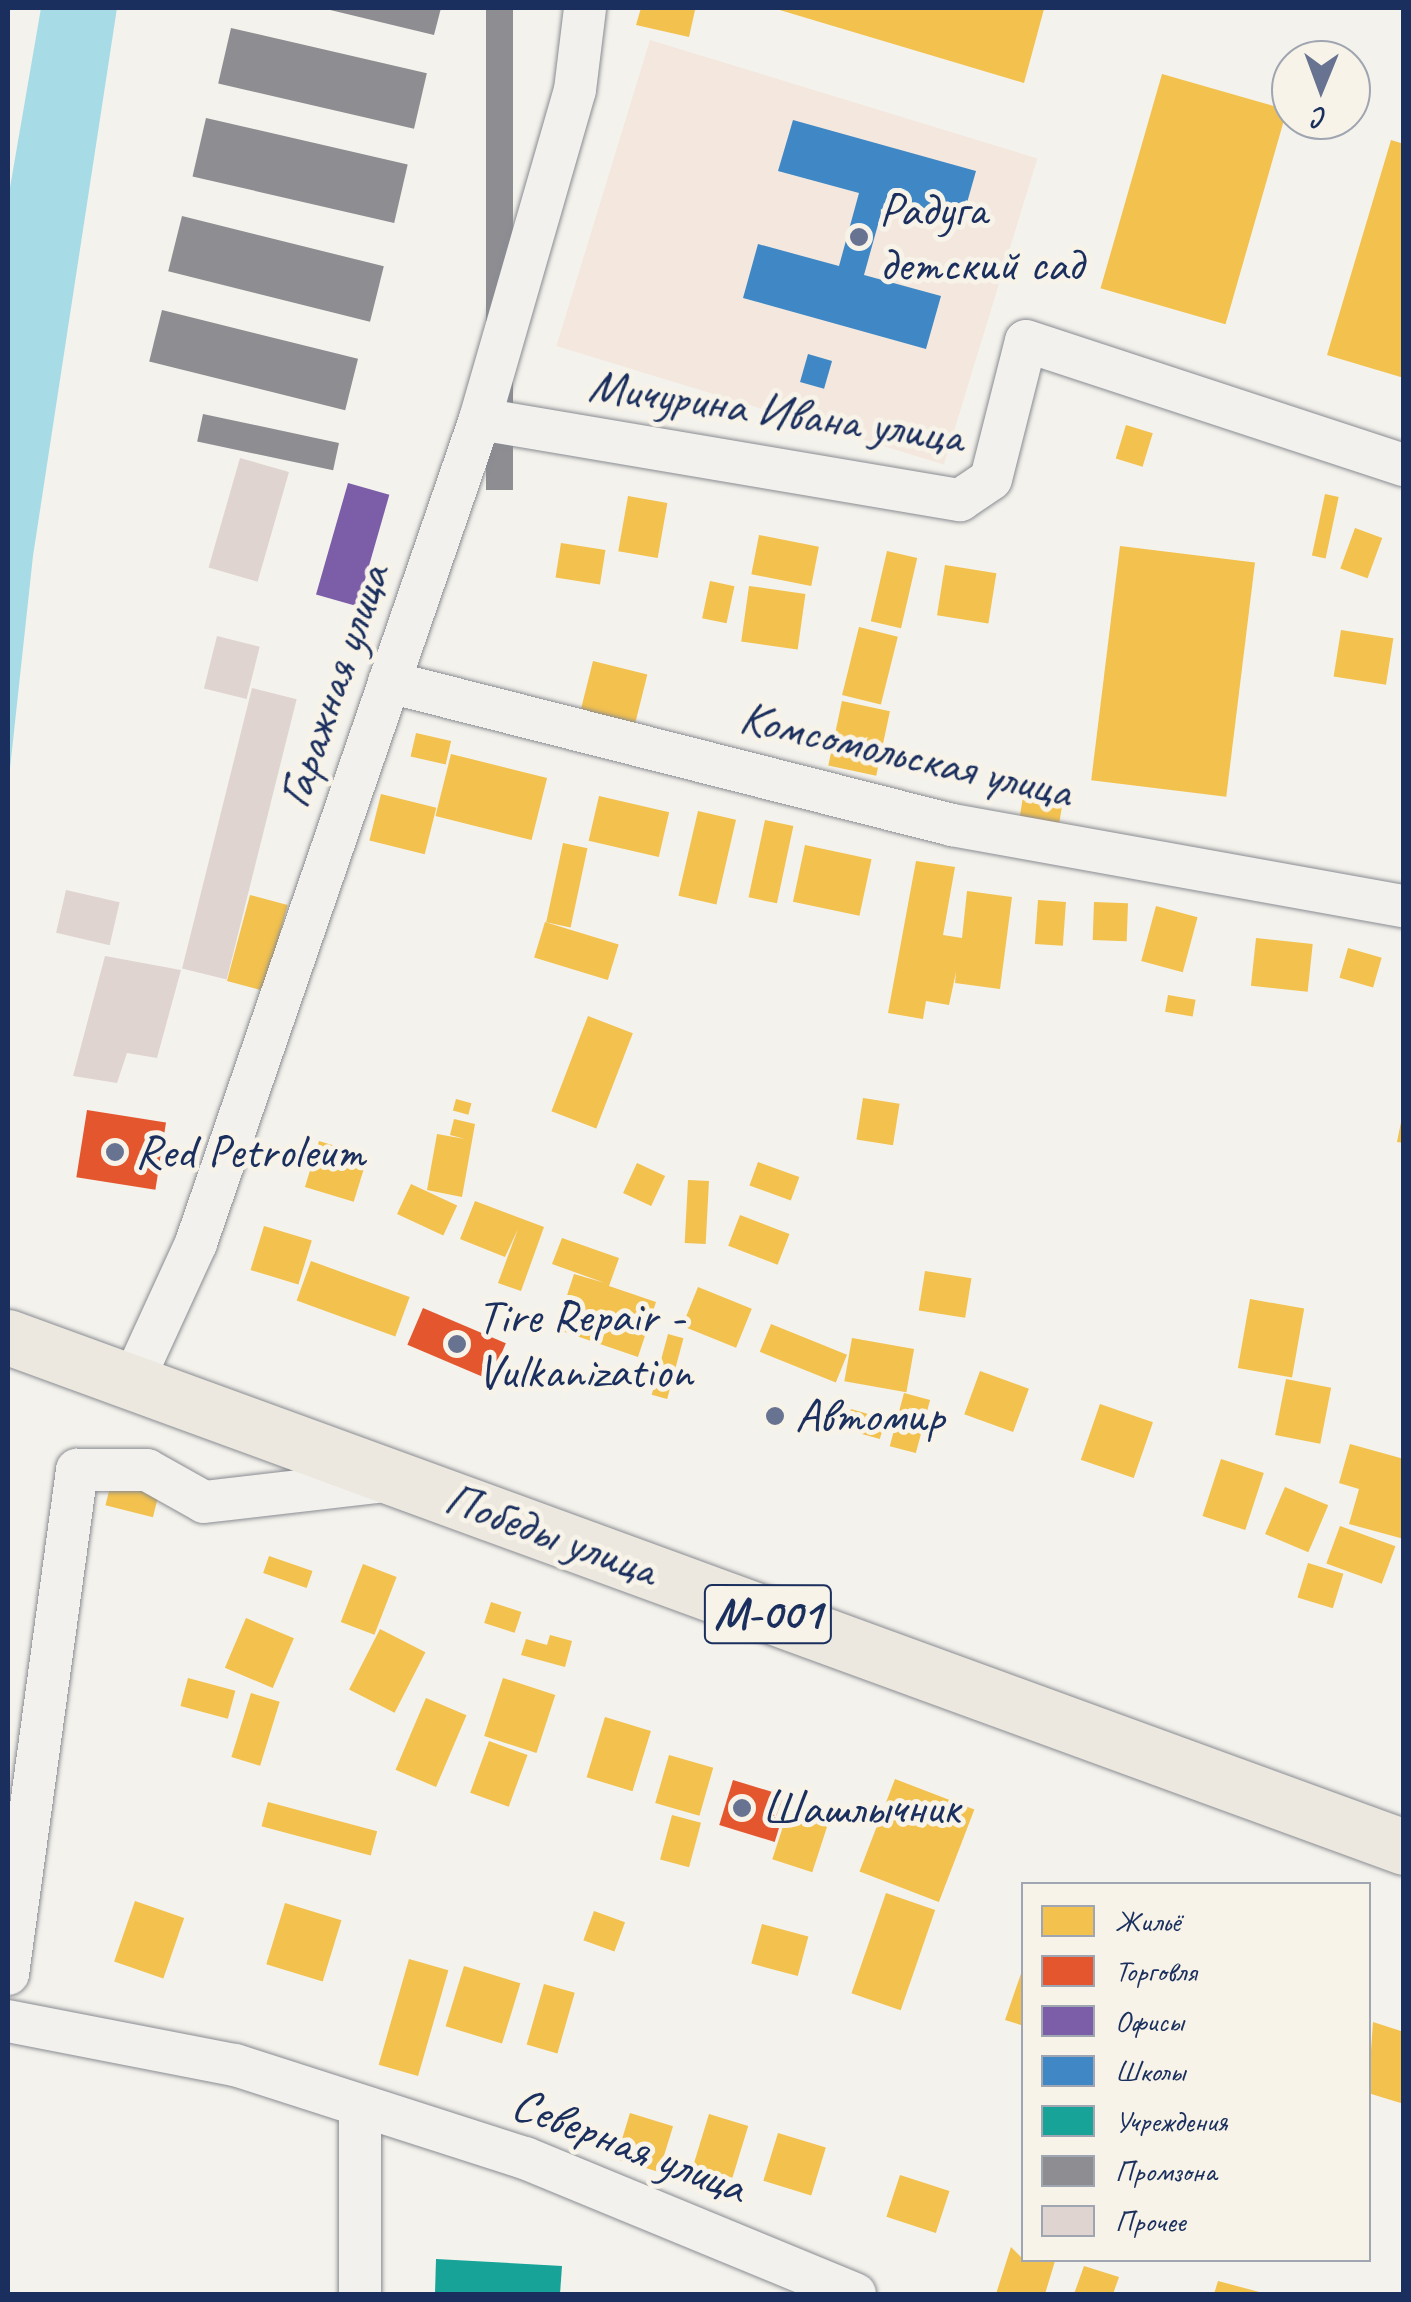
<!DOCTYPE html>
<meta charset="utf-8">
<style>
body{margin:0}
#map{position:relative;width:1411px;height:2302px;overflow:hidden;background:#f4f2ec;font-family:Caveat,sans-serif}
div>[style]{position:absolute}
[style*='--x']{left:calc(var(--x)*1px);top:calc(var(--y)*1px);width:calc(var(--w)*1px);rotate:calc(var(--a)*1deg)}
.built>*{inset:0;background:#f3e7de;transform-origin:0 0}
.water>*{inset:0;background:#a7dce7}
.homes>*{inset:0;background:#f2c14e;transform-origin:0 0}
.shops>*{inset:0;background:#e4572e;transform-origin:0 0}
.offices>*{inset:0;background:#7b5ea7;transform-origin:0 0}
.schools>*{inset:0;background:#3f88c5;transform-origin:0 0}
.public>*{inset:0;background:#17a398}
.industry>*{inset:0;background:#8d8d92;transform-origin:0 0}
.building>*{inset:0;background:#e0d4d0;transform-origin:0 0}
.roads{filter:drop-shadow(0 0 2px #898c92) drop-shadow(0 0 2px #898c92)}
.street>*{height:42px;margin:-21px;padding:0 21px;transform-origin:21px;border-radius:21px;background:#f2f1ed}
.primary>*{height:55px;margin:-27.5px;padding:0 27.5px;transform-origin:27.5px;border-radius:27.5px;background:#ece8df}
.dots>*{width:28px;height:28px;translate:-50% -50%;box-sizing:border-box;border:5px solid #f7f3e8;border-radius:50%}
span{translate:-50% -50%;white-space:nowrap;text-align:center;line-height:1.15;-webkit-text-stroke:10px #f7f3e8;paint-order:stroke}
.shield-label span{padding:2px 8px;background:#f7f3e8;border:2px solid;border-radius:8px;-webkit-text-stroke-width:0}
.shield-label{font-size:45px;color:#1b2f5e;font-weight:700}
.poi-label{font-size:48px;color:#1b2f5e}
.left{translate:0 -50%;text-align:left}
.street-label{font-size:48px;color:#1b2f5e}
.frame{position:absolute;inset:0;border:10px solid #1b2f5e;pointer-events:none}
.legend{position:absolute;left:1021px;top:1882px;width:350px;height:380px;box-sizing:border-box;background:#f7f3e8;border:2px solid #9fa5b1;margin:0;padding:12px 18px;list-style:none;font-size:30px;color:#1b2f5e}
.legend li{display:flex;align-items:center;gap:20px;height:50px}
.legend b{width:50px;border:2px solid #9fa5b1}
.north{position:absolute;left:1271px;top:40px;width:100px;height:100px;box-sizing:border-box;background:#f7f3e8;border:2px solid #9fa5b1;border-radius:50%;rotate:181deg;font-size:28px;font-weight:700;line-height:40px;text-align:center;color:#1b2f5e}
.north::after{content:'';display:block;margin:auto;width:35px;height:45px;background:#677390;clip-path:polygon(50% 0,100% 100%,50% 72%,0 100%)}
</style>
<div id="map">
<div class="built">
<div style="left:650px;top:40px;width:405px;height:320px;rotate:17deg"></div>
</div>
<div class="water">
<div style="clip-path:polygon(41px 8px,117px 8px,33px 556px,8px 787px,8px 199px)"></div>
</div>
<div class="homes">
<div style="clip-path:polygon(641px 8px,695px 10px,689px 37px,636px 25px)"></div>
<div style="clip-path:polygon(773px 8px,1037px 8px,1044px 9px,1024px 83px)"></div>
<div style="left:1162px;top:74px;width:130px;height:223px;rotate:16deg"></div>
<div style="clip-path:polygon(1391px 140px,1404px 144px,1404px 378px,1327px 355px)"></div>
<div style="left:1126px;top:425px;width:28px;height:35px;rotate:17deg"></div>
<div style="left:1325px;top:494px;width:14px;height:63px;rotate:12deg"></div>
<div style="left:628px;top:496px;width:40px;height:56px;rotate:10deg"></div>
<div style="left:1355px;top:528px;width:29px;height:43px;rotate:20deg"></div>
<div style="left:759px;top:535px;width:61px;height:40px;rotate:11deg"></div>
<div style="left:561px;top:543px;width:45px;height:35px;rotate:9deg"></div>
<div style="left:1120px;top:546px;width:136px;height:236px;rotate:7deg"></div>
<div style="left:887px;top:551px;width:31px;height:72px;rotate:13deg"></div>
<div style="left:945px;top:565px;width:52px;height:51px;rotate:9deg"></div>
<div style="left:710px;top:581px;width:25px;height:38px;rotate:12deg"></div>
<div style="left:749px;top:586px;width:57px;height:56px;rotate:8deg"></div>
<div style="left:859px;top:627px;width:40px;height:70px;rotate:14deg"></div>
<div style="left:1341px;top:630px;width:53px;height:47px;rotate:9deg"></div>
<div style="left:593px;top:661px;width:56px;height:55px;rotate:14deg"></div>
<div style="left:842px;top:701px;width:49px;height:66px;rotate:12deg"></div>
<div style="left:416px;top:733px;width:36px;height:24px;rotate:13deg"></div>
<div style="left:451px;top:754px;width:99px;height:64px;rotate:14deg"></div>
<div style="left:1025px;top:784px;width:40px;height:33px;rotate:9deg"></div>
<div style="left:381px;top:794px;width:57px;height:48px;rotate:14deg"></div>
<div style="left:599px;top:796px;width:72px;height:46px;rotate:13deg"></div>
<div style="left:698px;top:811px;width:39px;height:87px;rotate:13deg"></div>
<div style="left:765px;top:820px;width:29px;height:79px;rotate:12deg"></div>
<div style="left:563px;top:843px;width:25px;height:81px;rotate:12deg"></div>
<div style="left:805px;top:845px;width:68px;height:58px;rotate:12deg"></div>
<div style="clip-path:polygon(916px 861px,955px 867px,943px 935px,962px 938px,967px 891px,1012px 897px,1000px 989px,955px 983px,956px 972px,949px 1005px,926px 1001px,923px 1019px,888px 1013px)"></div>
<div style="left:250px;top:895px;width:39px;height:89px;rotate:15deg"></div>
<div style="left:1038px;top:900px;width:28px;height:44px;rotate:4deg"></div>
<div style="left:1094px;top:902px;width:34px;height:38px;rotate:2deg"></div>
<div style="left:1156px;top:906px;width:43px;height:57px;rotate:15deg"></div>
<div style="left:545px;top:922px;width:77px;height:37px;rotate:17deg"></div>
<div style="left:1256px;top:938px;width:57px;height:48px;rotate:6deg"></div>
<div style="left:1348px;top:948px;width:35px;height:31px;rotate:16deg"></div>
<div style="left:1168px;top:995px;width:28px;height:17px;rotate:10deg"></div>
<div style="left:588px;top:1016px;width:48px;height:102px;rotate:21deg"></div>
<div style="left:863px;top:1098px;width:37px;height:42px;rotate:9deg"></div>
<div style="left:456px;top:1099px;width:16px;height:12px;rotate:15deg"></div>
<div style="clip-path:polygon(1404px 1107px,1404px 1143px,1397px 1142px)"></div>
<div style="clip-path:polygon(454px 1119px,475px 1124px,462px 1197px,427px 1190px,437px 1134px,465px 1139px,450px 1135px)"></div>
<div style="left:319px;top:1141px;width:51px;height:48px;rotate:17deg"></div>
<div style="left:758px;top:1162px;width:44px;height:25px;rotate:20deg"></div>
<div style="left:637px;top:1163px;width:31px;height:33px;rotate:25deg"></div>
<div style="left:688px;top:1180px;width:21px;height:63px;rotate:3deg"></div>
<div style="left:411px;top:1184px;width:51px;height:33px;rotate:25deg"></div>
<div style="clip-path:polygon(475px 1201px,544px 1227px,521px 1291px,498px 1283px,518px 1229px,505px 1257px,460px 1239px)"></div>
<div style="left:740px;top:1215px;width:53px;height:33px;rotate:21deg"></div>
<div style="left:264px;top:1226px;width:50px;height:46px;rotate:17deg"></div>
<div style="clip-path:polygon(562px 1238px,619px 1258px,609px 1286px,656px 1302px,638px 1357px,556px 1329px,574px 1274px,605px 1283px,552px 1264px)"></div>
<div style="left:311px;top:1261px;width:105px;height:42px;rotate:20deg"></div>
<div style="left:925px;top:1271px;width:47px;height:40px;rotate:9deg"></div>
<div style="left:698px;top:1287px;width:58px;height:42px;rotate:22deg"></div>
<div style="left:1250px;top:1299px;width:55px;height:70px;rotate:10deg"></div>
<div style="left:771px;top:1324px;width:82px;height:30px;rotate:22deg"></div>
<div style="left:668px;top:1334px;width:16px;height:63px;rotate:15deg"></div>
<div style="left:852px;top:1338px;width:63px;height:44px;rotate:10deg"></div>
<div style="left:980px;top:1371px;width:52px;height:46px;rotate:20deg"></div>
<div style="left:1286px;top:1379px;width:46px;height:57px;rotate:11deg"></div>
<div style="left:904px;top:1393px;width:27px;height:55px;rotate:15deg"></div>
<div style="left:1100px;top:1404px;width:56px;height:59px;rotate:19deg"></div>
<div style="left:851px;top:1409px;width:36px;height:21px;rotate:16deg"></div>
<div style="clip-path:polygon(1350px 1444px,1404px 1459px,1404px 1539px,1349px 1524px,1359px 1489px,1339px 1483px)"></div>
<div style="left:1221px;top:1459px;width:45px;height:60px;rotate:18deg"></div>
<div style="left:111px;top:1483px;width:49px;height:23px;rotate:14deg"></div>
<div style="left:1285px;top:1487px;width:47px;height:51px;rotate:23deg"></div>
<div style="left:1340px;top:1526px;width:59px;height:40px;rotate:20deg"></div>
<div style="left:269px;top:1556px;width:46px;height:18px;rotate:19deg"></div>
<div style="left:1308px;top:1563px;width:37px;height:36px;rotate:17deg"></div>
<div style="left:363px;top:1564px;width:36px;height:62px;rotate:21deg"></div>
<div style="left:491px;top:1602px;width:32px;height:22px;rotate:18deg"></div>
<div style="left:246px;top:1618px;width:52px;height:54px;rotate:23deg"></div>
<div style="left:380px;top:1629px;width:51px;height:68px;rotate:27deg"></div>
<div style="clip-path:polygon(550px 1635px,572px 1641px,565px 1667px,521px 1655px,526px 1639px,547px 1645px)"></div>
<div style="left:188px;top:1678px;width:49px;height:29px;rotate:15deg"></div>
<div style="left:503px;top:1678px;width:55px;height:61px;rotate:18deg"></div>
<div style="left:251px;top:1693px;width:30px;height:67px;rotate:17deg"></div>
<div style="left:426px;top:1698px;width:44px;height:78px;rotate:23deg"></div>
<div style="left:605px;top:1717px;width:48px;height:63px;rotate:17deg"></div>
<div style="left:489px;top:1741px;width:41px;height:55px;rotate:20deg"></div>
<div style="left:669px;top:1755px;width:46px;height:50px;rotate:16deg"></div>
<div style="left:895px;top:1779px;width:85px;height:99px;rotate:21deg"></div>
<div style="left:268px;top:1802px;width:113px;height:25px;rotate:15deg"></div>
<div style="left:789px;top:1808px;width:42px;height:54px;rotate:18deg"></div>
<div style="left:672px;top:1815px;width:30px;height:46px;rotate:15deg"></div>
<div style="left:886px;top:1893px;width:52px;height:106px;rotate:19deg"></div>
<div style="left:135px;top:1901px;width:52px;height:64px;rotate:19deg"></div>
<div style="left:285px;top:1903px;width:59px;height:64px;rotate:17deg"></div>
<div style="left:594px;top:1911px;width:33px;height:31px;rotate:20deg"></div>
<div style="left:762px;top:1924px;width:48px;height:41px;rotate:15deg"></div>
<div style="left:409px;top:1959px;width:41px;height:110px;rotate:16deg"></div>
<div style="clip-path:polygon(1024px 1965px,1024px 2026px,1005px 2020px)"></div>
<div style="left:464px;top:1966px;width:59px;height:63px;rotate:17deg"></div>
<div style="left:544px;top:1984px;width:32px;height:63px;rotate:16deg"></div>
<div style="clip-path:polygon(1373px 2022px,1404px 2032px,1404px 2104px,1368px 2093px)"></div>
<div style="left:630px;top:2113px;width:45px;height:48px;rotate:17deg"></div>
<div style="left:709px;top:2114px;width:41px;height:54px;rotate:17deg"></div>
<div style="left:778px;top:2133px;width:50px;height:50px;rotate:17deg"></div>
<div style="left:900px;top:2175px;width:52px;height:44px;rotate:18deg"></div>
<div style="clip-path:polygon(1011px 2247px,1024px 2260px,1055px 2261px,1045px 2294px,996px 2294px)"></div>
<div style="clip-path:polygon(1084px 2266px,1119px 2277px,1113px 2294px,1074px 2294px)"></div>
<div style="clip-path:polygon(1218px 2281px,1263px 2293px,1263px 2294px,1214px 2294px)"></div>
</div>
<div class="shops">
<div style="left:87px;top:1110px;width:80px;height:68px;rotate:9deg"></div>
<div style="left:423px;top:1308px;width:90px;height:40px;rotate:23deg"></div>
<div style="left:733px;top:1780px;width:58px;height:47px;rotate:17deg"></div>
</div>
<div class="offices">
<div style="left:348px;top:483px;width:43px;height:116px;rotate:16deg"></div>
</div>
<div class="schools">
<div style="clip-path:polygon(793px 120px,976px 171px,961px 224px,884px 203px,864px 275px,941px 296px,926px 349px,743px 298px,758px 244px,839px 266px,859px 193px,778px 171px)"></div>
<div style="left:808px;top:354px;width:25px;height:29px;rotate:16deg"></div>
</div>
<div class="public">
<div style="clip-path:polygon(436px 2259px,562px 2266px,560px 2294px,435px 2294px)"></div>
</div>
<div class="industry">
<div style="clip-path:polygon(322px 8px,441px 8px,434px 35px)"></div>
<div style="left:486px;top:8px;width:27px;height:482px"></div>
<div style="left:231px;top:28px;width:201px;height:57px;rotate:13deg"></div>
<div style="left:206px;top:118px;width:207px;height:60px;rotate:13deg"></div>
<div style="left:182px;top:216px;width:208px;height:57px;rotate:14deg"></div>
<div style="left:162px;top:310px;width:202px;height:53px;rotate:14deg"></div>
<div style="left:203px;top:414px;width:139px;height:28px;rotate:12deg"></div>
</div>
<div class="building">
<div style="left:240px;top:458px;width:51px;height:114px;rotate:16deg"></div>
<div style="left:217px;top:636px;width:44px;height:54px;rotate:14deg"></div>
<div style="left:252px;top:688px;width:46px;height:289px;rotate:14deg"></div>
<div style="left:66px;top:890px;width:55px;height:44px;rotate:13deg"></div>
<div style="clip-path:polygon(105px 956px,181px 970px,157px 1058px,127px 1053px,117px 1083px,73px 1076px)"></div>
</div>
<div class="roads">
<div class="street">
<div style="--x:480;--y:419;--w:487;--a:9.6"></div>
<div style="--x:960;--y:500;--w:37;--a:-34"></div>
<div style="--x:991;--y:479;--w:142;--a:-75.8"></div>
<div style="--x:1026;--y:341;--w:398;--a:18.2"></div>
<div style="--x:389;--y:682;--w:581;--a:14.25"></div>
<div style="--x:952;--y:825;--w:459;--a:10.2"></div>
<div style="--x:132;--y:1383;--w:154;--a:-65.4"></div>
<div style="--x:196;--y:1243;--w:872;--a:-70.98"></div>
<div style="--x:480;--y:419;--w:342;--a:-73.9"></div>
<div style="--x:575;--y:90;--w:83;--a:-83"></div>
<div style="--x:8;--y:1974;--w:509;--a:-82.2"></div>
<div style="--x:77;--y:1470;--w:70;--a:0"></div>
<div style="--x:147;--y:1470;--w:65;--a:29.3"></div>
<div style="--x:204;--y:1502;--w:190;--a:-6.6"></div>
<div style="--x:8;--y:2021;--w:231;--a:11"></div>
<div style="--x:235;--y:2065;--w:305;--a:17.8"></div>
<div style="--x:525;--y:2158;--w:357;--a:22.4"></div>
<div style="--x:360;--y:2106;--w:188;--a:90"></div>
</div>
<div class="primary">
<div style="--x:8;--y:1337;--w:1486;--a:20.07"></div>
</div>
</div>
<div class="dots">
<div style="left:859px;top:237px;background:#677390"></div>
<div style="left:115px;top:1152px;background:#677390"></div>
<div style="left:457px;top:1344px;background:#677390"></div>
<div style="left:775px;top:1416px;background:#677390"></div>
<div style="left:742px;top:1808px;background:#677390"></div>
</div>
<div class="shield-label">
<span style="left:768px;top:1614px">М-001</span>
</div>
<div class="poi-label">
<span class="left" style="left:879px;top:237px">Радуга<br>детский сад</span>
<span class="left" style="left:135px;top:1152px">Red Petroleum</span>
<span class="left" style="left:477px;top:1344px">Tire Repair -<br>Vulkanization</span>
<span class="left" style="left:795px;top:1416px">Автомир</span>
<span class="left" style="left:762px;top:1808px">Шашлычник</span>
</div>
<div class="street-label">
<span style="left:776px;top:411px;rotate:8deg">Мичурина Ивана улица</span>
<span style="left:333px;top:686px;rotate:-71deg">Гаражная улица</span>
<span style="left:906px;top:754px;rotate:13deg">Комсомольская улица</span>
<span style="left:551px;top:1534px;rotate:20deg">Победы улица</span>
<span style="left:629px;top:2145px;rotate:21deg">Северная улица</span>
</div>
<div class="frame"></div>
<ul class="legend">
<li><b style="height:28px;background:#f2c14e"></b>Жильё</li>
<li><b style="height:28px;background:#e4572e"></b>Торговля</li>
<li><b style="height:28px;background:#7b5ea7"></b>Офисы</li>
<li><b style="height:28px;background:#3f88c5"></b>Школы</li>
<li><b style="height:28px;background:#17a398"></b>Учреждения</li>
<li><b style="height:28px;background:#8d8d92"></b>Промзона</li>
<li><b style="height:28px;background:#e0d4d0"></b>Прочее</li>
</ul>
<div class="north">С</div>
</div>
